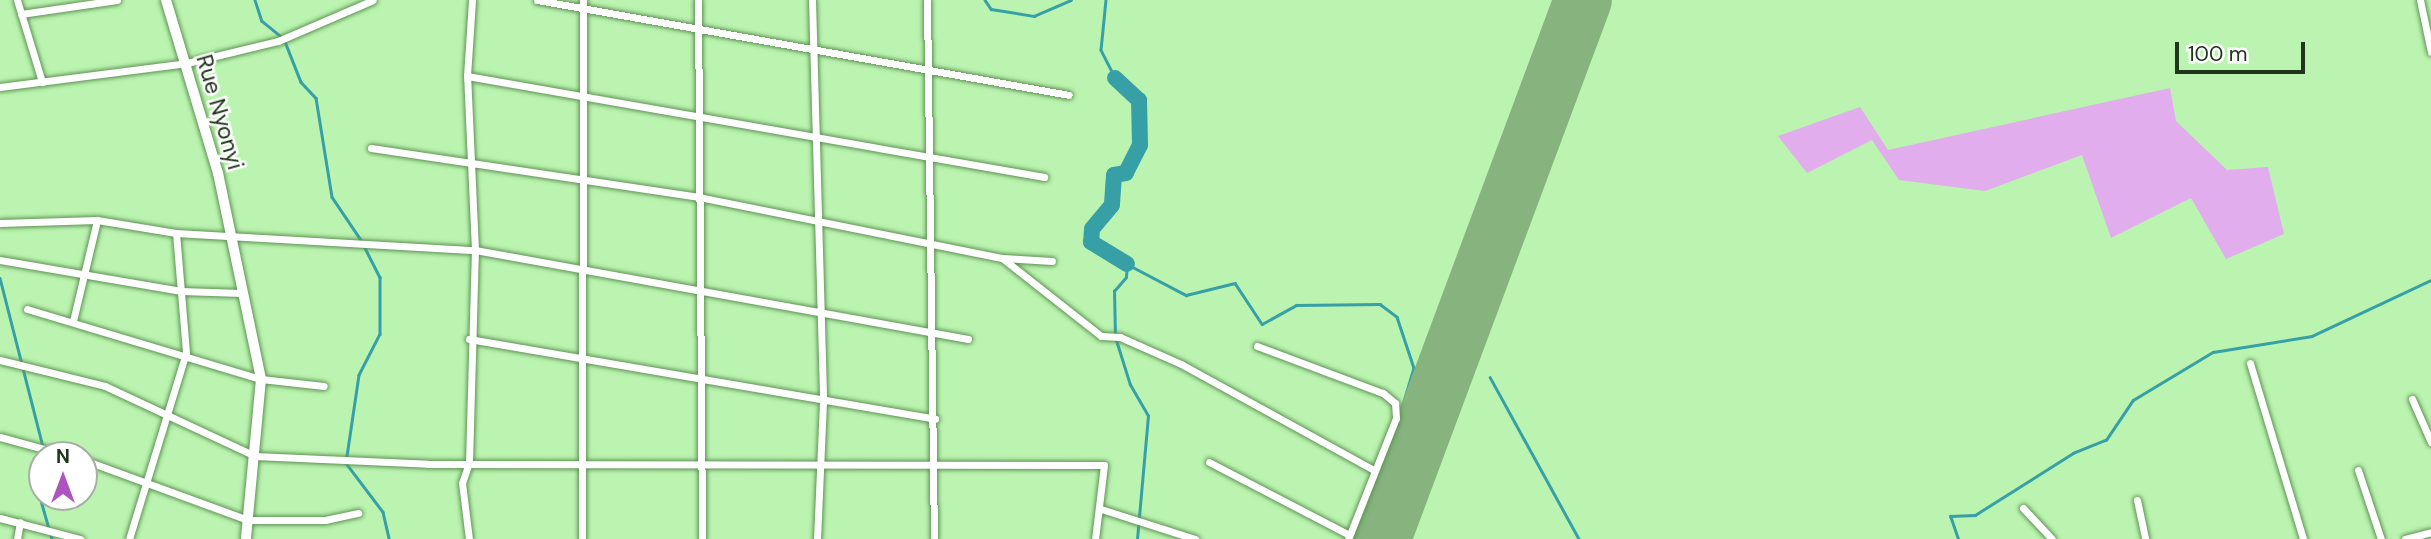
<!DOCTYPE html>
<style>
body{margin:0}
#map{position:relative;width:2431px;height:539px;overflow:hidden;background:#bbf4b0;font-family:"DM Sans",sans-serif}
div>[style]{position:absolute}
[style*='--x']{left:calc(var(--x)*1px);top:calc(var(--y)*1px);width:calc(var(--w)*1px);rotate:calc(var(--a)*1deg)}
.green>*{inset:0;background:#e1adec}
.stream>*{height:2.5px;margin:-1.25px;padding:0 1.25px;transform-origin:1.25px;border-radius:1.25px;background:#36a0a6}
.river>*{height:16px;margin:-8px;padding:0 8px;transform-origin:8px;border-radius:8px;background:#36a0a6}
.runway>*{height:58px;margin:-29px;padding:0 29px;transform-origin:29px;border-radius:29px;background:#86b37e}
.roads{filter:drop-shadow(0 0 2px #5e9354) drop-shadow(0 0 2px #5e9354)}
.street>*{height:7px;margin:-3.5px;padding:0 3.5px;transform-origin:3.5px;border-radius:3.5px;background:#fff}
.secondary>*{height:10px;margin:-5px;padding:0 5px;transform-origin:5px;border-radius:5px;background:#fff}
span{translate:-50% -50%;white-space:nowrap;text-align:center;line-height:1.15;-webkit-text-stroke:5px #fff;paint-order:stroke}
.street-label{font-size:23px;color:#20361c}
.north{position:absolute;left:28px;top:441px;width:70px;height:70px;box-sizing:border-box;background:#fff;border:2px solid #a6afa4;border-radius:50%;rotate:0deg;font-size:19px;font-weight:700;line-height:28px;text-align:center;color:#20361c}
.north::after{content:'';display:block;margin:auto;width:24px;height:32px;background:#ae54c0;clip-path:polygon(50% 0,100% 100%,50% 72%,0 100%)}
.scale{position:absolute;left:2175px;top:42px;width:130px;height:32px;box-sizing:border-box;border:4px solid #20361c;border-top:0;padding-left:9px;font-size:21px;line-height:24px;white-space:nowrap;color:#20361c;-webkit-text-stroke:5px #fff;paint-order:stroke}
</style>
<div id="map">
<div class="green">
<div style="clip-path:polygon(2170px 88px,2176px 121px,2227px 170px,2268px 167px,2284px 234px,2226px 259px,2191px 198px,2111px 238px,2082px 155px,1985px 191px,1899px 180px,1872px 140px,1807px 173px,1778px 136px,1860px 107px,1888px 150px)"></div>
</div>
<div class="stream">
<div style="--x:255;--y:0;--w:22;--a:72"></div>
<div style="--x:262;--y:21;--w:28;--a:39"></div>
<div style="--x:284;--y:39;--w:46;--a:68.4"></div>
<div style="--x:301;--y:82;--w:22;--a:47"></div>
<div style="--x:316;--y:98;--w:100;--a:80.8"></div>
<div style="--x:332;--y:197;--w:52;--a:56"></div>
<div style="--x:985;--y:0;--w:11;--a:56"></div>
<div style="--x:991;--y:9;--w:44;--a:9.2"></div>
<div style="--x:1034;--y:16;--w:40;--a:-23.4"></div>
<div style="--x:1106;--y:0;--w:50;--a:95.7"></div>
<div style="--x:1101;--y:50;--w:31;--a:63"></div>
<div style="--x:364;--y:246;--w:35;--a:63"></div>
<div style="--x:380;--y:277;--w:57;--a:90"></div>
<div style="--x:380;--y:334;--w:46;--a:117.1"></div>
<div style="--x:359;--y:375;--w:89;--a:98.4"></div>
<div style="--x:346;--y:463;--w:61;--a:52.9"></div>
<div style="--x:383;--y:512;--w:28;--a:77"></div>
<div style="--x:0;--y:278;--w:183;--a:75.7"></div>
<div style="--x:1490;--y:377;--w:185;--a:61.2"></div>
<div style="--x:42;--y:474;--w:23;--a:95"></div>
<div style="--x:40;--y:497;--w:44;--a:74.1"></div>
<div style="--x:1137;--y:539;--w:123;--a:-84.9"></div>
<div style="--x:1148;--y:416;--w:36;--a:-120"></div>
<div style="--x:1130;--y:385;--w:50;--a:-107.4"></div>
<div style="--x:1115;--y:337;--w:46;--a:-91.2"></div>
<div style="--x:1114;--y:291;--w:18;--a:-49"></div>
<div style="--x:1126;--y:277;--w:13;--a:-86"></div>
<div style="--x:1127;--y:264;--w:67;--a:27.7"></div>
<div style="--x:1186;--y:295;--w:50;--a:-13.8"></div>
<div style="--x:1235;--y:283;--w:49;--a:56.6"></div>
<div style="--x:1262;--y:324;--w:39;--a:-29"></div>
<div style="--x:1296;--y:305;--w:84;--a:-0.7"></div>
<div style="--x:1380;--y:304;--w:21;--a:37"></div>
<div style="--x:1397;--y:317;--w:54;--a:71.6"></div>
<div style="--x:1414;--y:368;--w:52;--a:106.7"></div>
<div style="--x:1353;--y:539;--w:88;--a:-69.3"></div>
<div style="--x:1958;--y:539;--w:24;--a:-109"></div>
<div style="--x:1950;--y:516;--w:25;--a:-2"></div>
<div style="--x:1975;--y:515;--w:116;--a:-32.3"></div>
<div style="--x:2073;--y:453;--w:35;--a:-22"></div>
<div style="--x:2106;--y:440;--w:48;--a:-56"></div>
<div style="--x:2133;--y:400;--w:93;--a:-31"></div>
<div style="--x:2213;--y:352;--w:100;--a:-9.2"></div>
<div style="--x:2312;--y:336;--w:132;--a:-25.2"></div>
</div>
<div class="river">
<div style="--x:1115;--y:78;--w:33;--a:43"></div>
<div style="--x:1139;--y:100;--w:45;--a:88.7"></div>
<div style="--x:1140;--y:145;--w:31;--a:117"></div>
<div style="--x:1126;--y:173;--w:12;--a:171"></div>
<div style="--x:1114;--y:175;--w:30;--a:94"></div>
<div style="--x:1112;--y:205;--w:31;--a:130"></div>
<div style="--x:1092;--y:229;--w:13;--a:94"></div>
<div style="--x:1091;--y:242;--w:42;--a:31.4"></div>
</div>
<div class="runway">
<div style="--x:1382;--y:539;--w:575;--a:-69.55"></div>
</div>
<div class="roads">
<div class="street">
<div style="--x:17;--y:0;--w:86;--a:73"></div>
<div style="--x:537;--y:0;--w:540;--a:10.12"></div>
<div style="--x:698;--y:0;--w:539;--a:89.57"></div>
<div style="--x:812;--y:0;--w:402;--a:88.4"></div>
<div style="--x:823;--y:402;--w:137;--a:92.5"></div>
<div style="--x:927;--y:0;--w:539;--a:89.26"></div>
<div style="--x:2420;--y:0;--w:53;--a:78.1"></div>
<div style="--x:21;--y:14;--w:97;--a:-8.3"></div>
<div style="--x:467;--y:76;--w:586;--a:9.93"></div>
<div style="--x:0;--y:87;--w:189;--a:-7.3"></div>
<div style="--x:187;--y:63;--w:94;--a:-13.6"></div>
<div style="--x:278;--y:41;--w:103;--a:-23.3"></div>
<div style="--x:371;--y:148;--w:332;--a:8.5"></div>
<div style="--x:699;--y:197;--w:309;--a:11.4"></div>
<div style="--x:1002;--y:258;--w:126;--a:38.2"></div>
<div style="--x:1101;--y:336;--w:19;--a:3"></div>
<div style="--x:1120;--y:337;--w:67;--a:23.9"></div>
<div style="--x:1181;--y:364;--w:220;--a:28.8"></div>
<div style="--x:0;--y:223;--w:97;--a:-1.8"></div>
<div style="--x:97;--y:220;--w:80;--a:9.3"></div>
<div style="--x:176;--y:233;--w:299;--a:3.3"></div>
<div style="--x:475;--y:250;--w:501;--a:10.23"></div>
<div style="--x:1003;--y:258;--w:49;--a:3.5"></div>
<div style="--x:0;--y:260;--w:184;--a:9.7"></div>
<div style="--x:181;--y:291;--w:61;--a:1.9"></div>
<div style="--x:27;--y:309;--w:244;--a:16.7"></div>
<div style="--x:261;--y:379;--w:63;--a:6.3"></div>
<div style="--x:73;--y:321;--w:104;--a:-76.6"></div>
<div style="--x:469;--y:339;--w:473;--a:9.7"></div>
<div style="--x:1257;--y:346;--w:134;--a:20.5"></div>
<div style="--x:1383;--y:393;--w:16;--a:40"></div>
<div style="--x:1395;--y:403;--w:15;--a:86"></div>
<div style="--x:1396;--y:418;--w:130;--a:111.6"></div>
<div style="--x:0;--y:360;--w:108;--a:13.9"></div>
<div style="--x:105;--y:386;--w:166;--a:25"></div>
<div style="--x:255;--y:456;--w:173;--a:2.6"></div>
<div style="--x:428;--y:464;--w:676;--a:0.08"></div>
<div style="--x:1104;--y:465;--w:75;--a:96.9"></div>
<div style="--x:2250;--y:363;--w:184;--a:73.2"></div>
<div style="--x:2412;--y:399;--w:47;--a:66.2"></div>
<div style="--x:0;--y:437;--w:68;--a:15.3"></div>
<div style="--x:84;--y:460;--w:175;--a:20.1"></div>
<div style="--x:248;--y:520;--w:77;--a:0"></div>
<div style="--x:325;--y:520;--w:34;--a:-12"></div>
<div style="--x:1209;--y:462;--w:158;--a:27.5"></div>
<div style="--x:2358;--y:470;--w:73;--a:71.6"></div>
<div style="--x:2137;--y:500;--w:40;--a:78"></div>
<div style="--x:2023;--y:508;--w:42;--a:46.9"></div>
<div style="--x:1101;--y:509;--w:99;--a:17.7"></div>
<div style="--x:0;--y:518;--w:83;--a:14.7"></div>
<div style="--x:17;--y:539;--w:17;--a:-80"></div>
<div style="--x:129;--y:539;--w:195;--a:-73"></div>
<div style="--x:186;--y:352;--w:119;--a:-94.8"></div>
<div style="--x:469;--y:539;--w:56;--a:-97.1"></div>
<div style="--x:462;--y:483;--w:21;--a:-71"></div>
<div style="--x:469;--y:463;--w:213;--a:-88.4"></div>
<div style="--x:475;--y:250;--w:174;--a:-92.6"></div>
<div style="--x:467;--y:76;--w:76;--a:-86.2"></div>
<div style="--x:582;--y:539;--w:539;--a:-89.89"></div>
<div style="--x:2405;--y:539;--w:27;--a:-15"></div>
</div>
<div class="secondary">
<div style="--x:166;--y:0;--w:181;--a:73.3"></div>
<div style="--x:218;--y:173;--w:210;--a:78.2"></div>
<div style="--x:261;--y:379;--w:161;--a:95.4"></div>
</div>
</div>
<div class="street-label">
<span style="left:220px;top:112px;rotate:74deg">Rue Nyonyi</span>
</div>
<div class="north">N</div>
<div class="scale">100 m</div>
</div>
